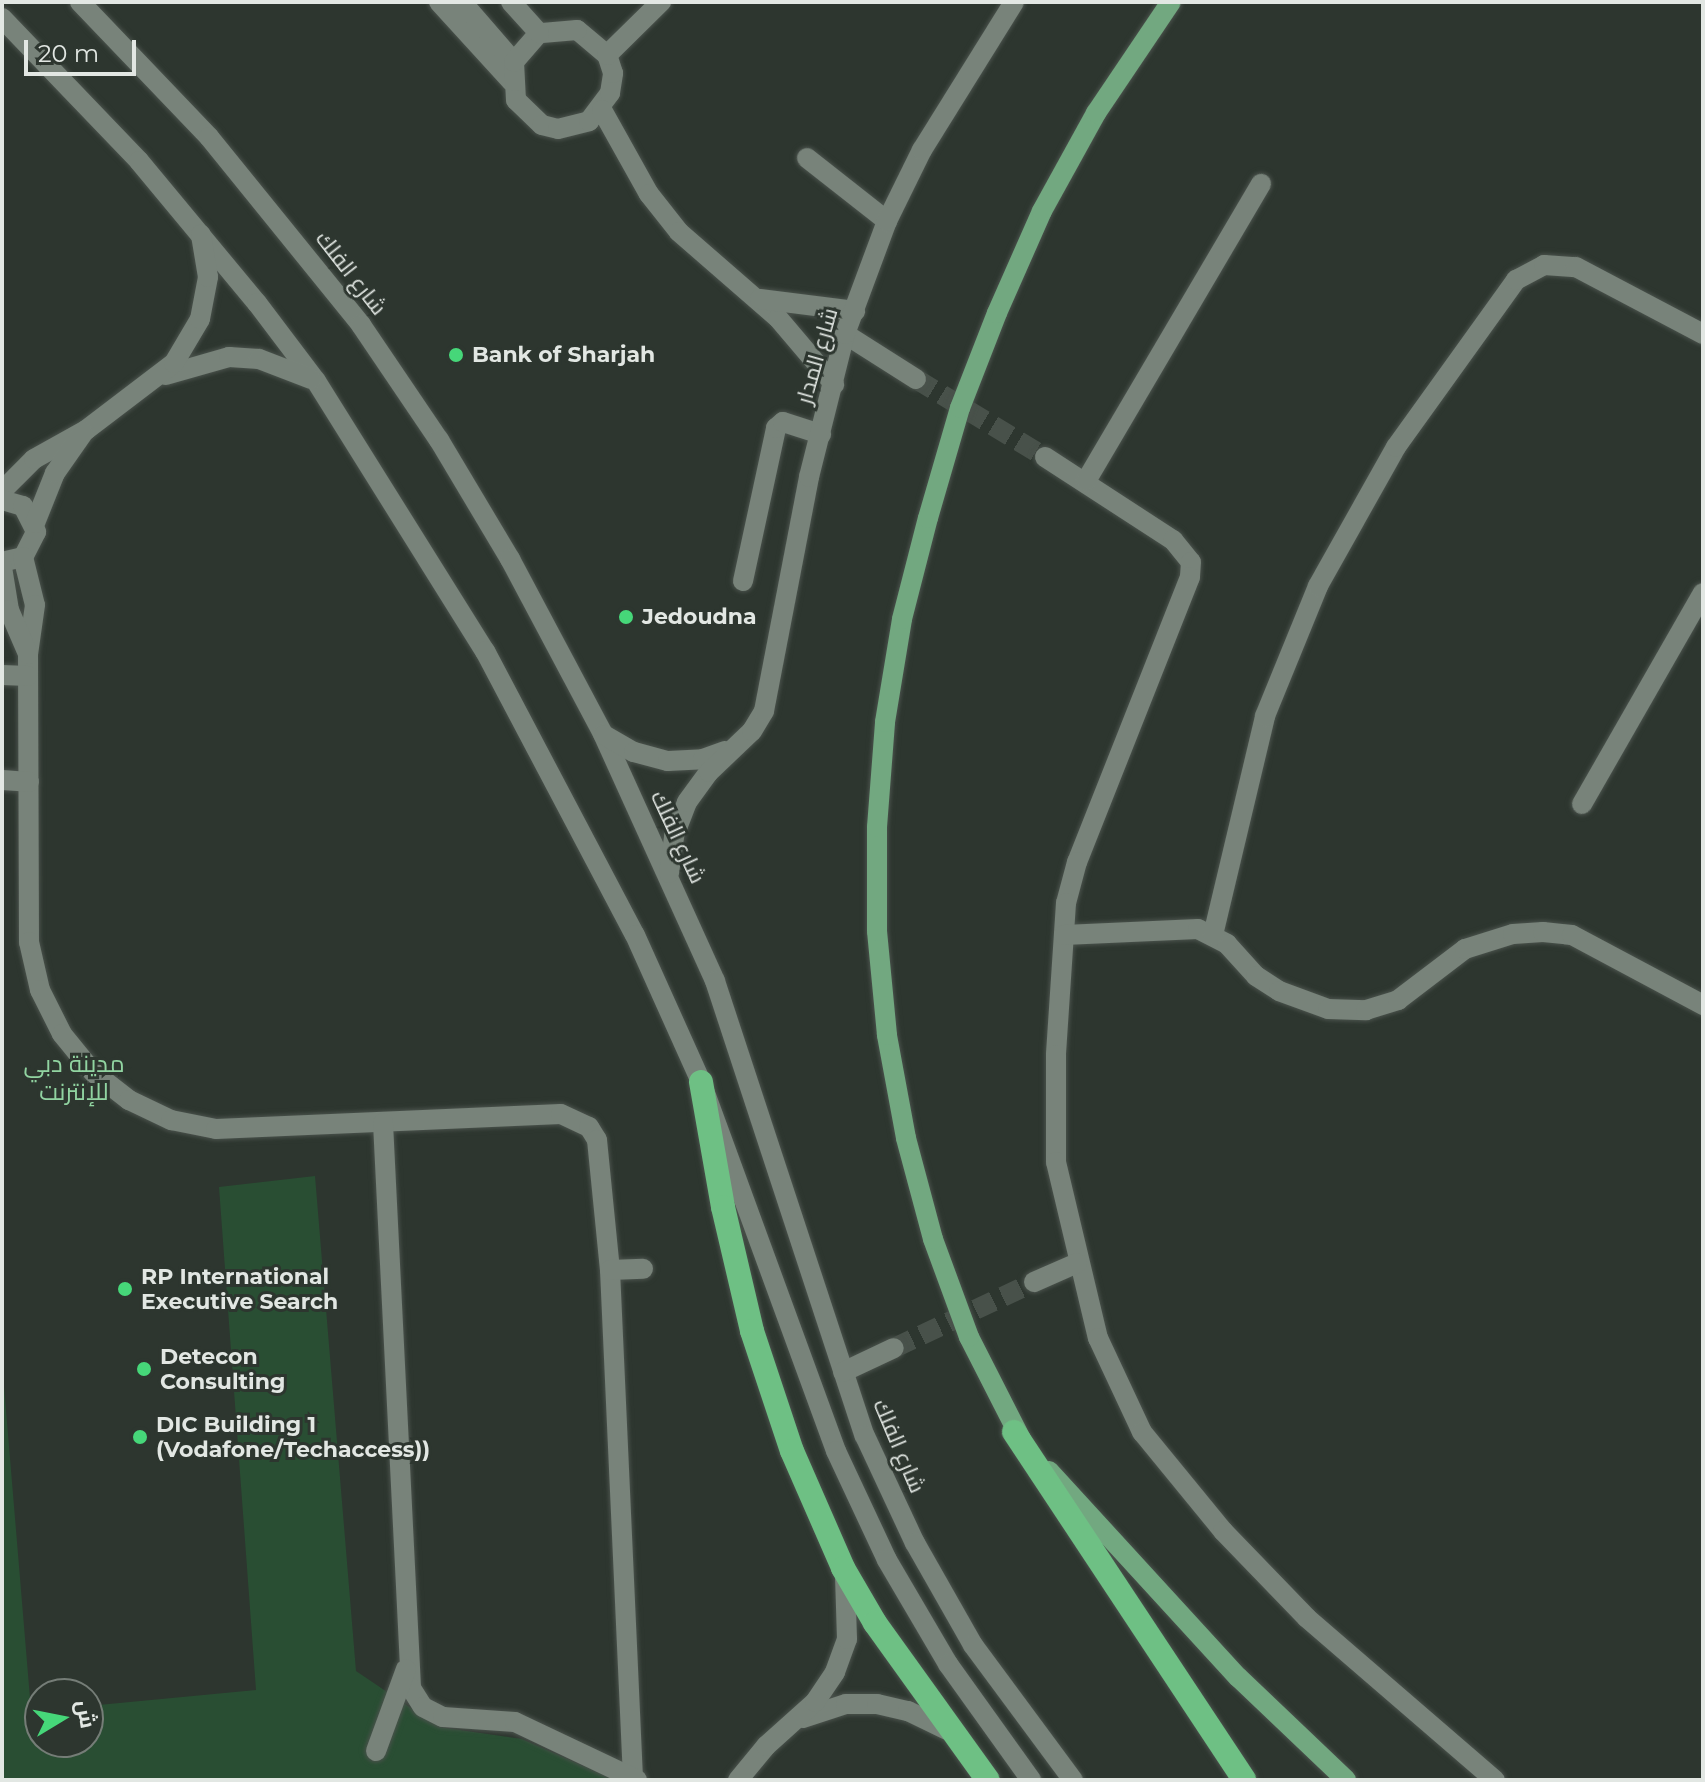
<!DOCTYPE html>
<meta charset="utf-8">
<style>
body{margin:0}
#map{position:relative;width:1705px;height:1782px;overflow:hidden;background:#2d362f;font-family:Montserrat,Cairo,sans-serif}
div>[style]{position:absolute}
[style*='--x']{left:calc(var(--x)*1px);top:calc(var(--y)*1px);width:calc(var(--w)*1px);rotate:calc(var(--a)*1deg)}
.green>*{inset:0;background:#294e33}
.minor-tunnel>*{height:20px;margin-top:-10px;transform-origin:0;background:repeating-linear-gradient(90deg,#48514a 0 20px,transparent 0 30px)}
.roads{filter:drop-shadow(0 0 2px #4a524c) drop-shadow(0 0 2px #4a524c)}
.minor>*{height:20px;margin:-10px;padding:0 10px;transform-origin:10px;border-radius:10px;background:#78837a}
.major>*{height:20px;margin:-10px;padding:0 10px;transform-origin:10px;border-radius:10px;background:#72a880}
.highway>*{height:24px;margin:-12px;padding:0 12px;transform-origin:12px;border-radius:12px;background:#6ec084}
.dots>*{width:22px;height:22px;translate:-50% -50%;box-sizing:border-box;border:4px solid #2d362f;border-radius:50%}
span{translate:-50% -50%;white-space:nowrap;text-align:center;line-height:1.15;-webkit-text-stroke:6px #2d362f;paint-order:stroke}
.street-label{font-size:22px;color:#e2e7e3}
.poi-label{font-size:22px;color:#e2e7e3;font-weight:700}
.left{translate:0 -50%;text-align:left}
.neighbourhood-label{font-size:24px;color:#91d4a1}
.frame{position:absolute;inset:0;border:4px solid #e2e7e3;pointer-events:none}
.north{position:absolute;left:24px;top:1678px;width:80px;height:80px;box-sizing:border-box;background:#2d362f;border:2px solid #757d77;border-radius:50%;rotate:80deg;font-size:22px;font-weight:700;line-height:32px;text-align:center;color:#e2e7e3}
.north::after{content:'';display:block;margin:auto;width:28px;height:36px;background:#46d779;clip-path:polygon(50% 0,100% 100%,50% 72%,0 100%)}
.scale{position:absolute;left:24px;top:40px;width:112px;height:36px;box-sizing:border-box;border:4px solid #e2e7e3;border-top:0;padding-left:10px;font-size:24px;line-height:28px;white-space:nowrap;color:#e2e7e3;-webkit-text-stroke:6px #2d362f;paint-order:stroke}
</style>
<div id="map">
<div class="green">
<div style="clip-path:polygon(315px 1176px,356px 1671px,439px 1727px,522px 1739px,615px 1780px,2px 1780px,2px 1362px,31px 1710px,40px 1710px,40px 1742px,88px 1742px,88px 1706px,256px 1690px,219px 1187px)"></div>
</div>
<div class="minor-tunnel">
<div style="--x:916;--y:379;--w:151;--a:31.2"></div>
<div style="--x:894;--y:1348;--w:155;--a:-25.2"></div>
</div>
<div class="roads">
<div class="minor">
<div style="--x:80;--y:2;--w:187;--a:46.3"></div>
<div style="--x:209;--y:137;--w:242;--a:51"></div>
<div style="--x:361;--y:325;--w:139;--a:55.9"></div>
<div style="--x:439;--y:440;--w:139;--a:59.2"></div>
<div style="--x:510;--y:559;--w:198;--a:62"></div>
<div style="--x:603;--y:734;--w:271;--a:65.6"></div>
<div style="--x:715;--y:981;--w:479;--a:71.8"></div>
<div style="--x:865;--y:1436;--w:118;--a:65"></div>
<div style="--x:915;--y:1543;--w:117;--a:60.4"></div>
<div style="--x:973;--y:1645;--w:168;--a:53.5"></div>
<div style="--x:439;--y:2;--w:108;--a:47.6"></div>
<div style="--x:462;--y:2;--w:79;--a:49.1"></div>
<div style="--x:514;--y:62;--w:38;--a:87"></div>
<div style="--x:516;--y:100;--w:36;--a:44"></div>
<div style="--x:542;--y:125;--w:16;--a:14"></div>
<div style="--x:558;--y:129;--w:32;--a:-14"></div>
<div style="--x:589;--y:121;--w:35;--a:-53"></div>
<div style="--x:610;--y:93;--w:20;--a:-81"></div>
<div style="--x:613;--y:73;--w:19;--a:-108"></div>
<div style="--x:607;--y:55;--w:39;--a:-140"></div>
<div style="--x:577;--y:30;--w:38;--a:175"></div>
<div style="--x:539;--y:33;--w:38;--a:131"></div>
<div style="--x:511;--y:2;--w:42;--a:47.9"></div>
<div style="--x:2;--y:18;--w:198;--a:46.2"></div>
<div style="--x:139;--y:161;--w:185;--a:50.3"></div>
<div style="--x:257;--y:303;--w:98;--a:52.9"></div>
<div style="--x:316;--y:381;--w:319;--a:58"></div>
<div style="--x:485;--y:651;--w:321;--a:62.2"></div>
<div style="--x:635;--y:935;--w:161;--a:65.8"></div>
<div style="--x:701;--y:1082;--w:393;--a:69.9"></div>
<div style="--x:836;--y:1451;--w:120;--a:64.9"></div>
<div style="--x:887;--y:1560;--w:121;--a:59.6"></div>
<div style="--x:948;--y:1664;--w:143;--a:54.4"></div>
<div style="--x:607;--y:55;--w:76;--a:-44.5"></div>
<div style="--x:602;--y:110;--w:96;--a:60.8"></div>
<div style="--x:649;--y:194;--w:48;--a:51.7"></div>
<div style="--x:679;--y:232;--w:131;--a:41"></div>
<div style="--x:778;--y:318;--w:87;--a:49.7"></div>
<div style="--x:807;--y:158;--w:102;--a:38.2"></div>
<div style="--x:760;--y:299;--w:96;--a:7.2"></div>
<div style="--x:845;--y:334;--w:84;--a:32.4"></div>
<div style="--x:166;--y:375;--w:66;--a:-15.9"></div>
<div style="--x:229;--y:357;--w:30;--a:4"></div>
<div style="--x:259;--y:359;--w:56;--a:21"></div>
<div style="--x:1045;--y:457;--w:153;--a:33"></div>
<div style="--x:1173;--y:540;--w:28;--a:51"></div>
<div style="--x:1191;--y:562;--w:15;--a:94"></div>
<div style="--x:1190;--y:577;--w:307;--a:111.6"></div>
<div style="--x:1077;--y:862;--w:42;--a:105"></div>
<div style="--x:1066;--y:903;--w:152;--a:93.8"></div>
<div style="--x:1056;--y:1055;--w:107;--a:90"></div>
<div style="--x:1056;--y:1162;--w:181;--a:76.6"></div>
<div style="--x:1098;--y:1338;--w:104;--a:64.9"></div>
<div style="--x:1142;--y:1432;--w:128;--a:50.7"></div>
<div style="--x:1223;--y:1531;--w:121;--a:46"></div>
<div style="--x:1307;--y:1618;--w:248;--a:40.8"></div>
<div style="--x:1086;--y:481;--w:345;--a:-59.5"></div>
<div style="--x:2;--y:491;--w:45;--a:-45"></div>
<div style="--x:34;--y:459;--w:60;--a:-29.1"></div>
<div style="--x:86;--y:430;--w:111;--a:-37.3"></div>
<div style="--x:174;--y:363;--w:51;--a:-59.4"></div>
<div style="--x:200;--y:319;--w:43;--a:-79.2"></div>
<div style="--x:208;--y:277;--w:43;--a:-99.5"></div>
<div style="--x:2;--y:500;--w:22;--a:16"></div>
<div style="--x:23;--y:506;--w:29;--a:63"></div>
<div style="--x:36;--y:532;--w:28;--a:117"></div>
<div style="--x:23;--y:557;--w:22;--a:167"></div>
<div style="--x:35;--y:523;--w:54;--a:-68.2"></div>
<div style="--x:55;--y:473;--w:49;--a:-55"></div>
<div style="--x:23;--y:557;--w:49;--a:76"></div>
<div style="--x:35;--y:605;--w:49;--a:98.1"></div>
<div style="--x:28;--y:654;--w:288;--a:89.8"></div>
<div style="--x:29;--y:942;--w:49;--a:77.1"></div>
<div style="--x:40;--y:990;--w:49;--a:63.4"></div>
<div style="--x:62;--y:1034;--w:49;--a:50.8"></div>
<div style="--x:93;--y:1072;--w:46;--a:37.9"></div>
<div style="--x:129;--y:1100;--w:47;--a:25.5"></div>
<div style="--x:171;--y:1120;--w:46;--a:11.3"></div>
<div style="--x:216;--y:1129;--w:345;--a:-2.5"></div>
<div style="--x:561;--y:1114;--w:31;--a:25"></div>
<div style="--x:589;--y:1127;--w:15;--a:58"></div>
<div style="--x:597;--y:1140;--w:131;--a:84.3"></div>
<div style="--x:610;--y:1270;--w:509;--a:87.41"></div>
<div style="--x:2;--y:567;--w:44;--a:80.8"></div>
<div style="--x:9;--y:610;--w:48;--a:66.6"></div>
<div style="--x:743;--y:581;--w:157;--a:-77.8"></div>
<div style="--x:776;--y:428;--w:9;--a:-41"></div>
<div style="--x:783;--y:422;--w:40;--a:18"></div>
<div style="--x:2;--y:675;--w:26;--a:2"></div>
<div style="--x:604;--y:735;--w:34;--a:30"></div>
<div style="--x:634;--y:752;--w:35;--a:15"></div>
<div style="--x:668;--y:761;--w:35;--a:-3"></div>
<div style="--x:703;--y:759;--w:23;--a:-20"></div>
<div style="--x:2;--y:780;--w:27;--a:4"></div>
<div style="--x:1582;--y:804;--w:243;--a:-60.2"></div>
<div style="--x:669;--y:873;--w:37;--a:-82"></div>
<div style="--x:674;--y:836;--w:36;--a:-69"></div>
<div style="--x:687;--y:802;--w:37;--a:-54"></div>
<div style="--x:709;--y:772;--w:59;--a:-43.6"></div>
<div style="--x:752;--y:731;--w:23;--a:-59"></div>
<div style="--x:764;--y:711;--w:238;--a:-79.1"></div>
<div style="--x:809;--y:477;--w:147;--a:-75.9"></div>
<div style="--x:845;--y:334;--w:121;--a:-69.6"></div>
<div style="--x:887;--y:221;--w:79;--a:-63.8"></div>
<div style="--x:922;--y:150;--w:174;--a:-58.1"></div>
<div style="--x:1064;--y:935;--w:134;--a:-2.6"></div>
<div style="--x:1198;--y:929;--w:33;--a:27"></div>
<div style="--x:1227;--y:944;--w:43;--a:47.8"></div>
<div style="--x:1256;--y:976;--w:27;--a:33"></div>
<div style="--x:1279;--y:991;--w:52;--a:20.2"></div>
<div style="--x:1328;--y:1009;--w:38;--a:2"></div>
<div style="--x:1366;--y:1010;--w:34;--a:-17"></div>
<div style="--x:1398;--y:1000;--w:84;--a:-37.3"></div>
<div style="--x:1465;--y:949;--w:50;--a:-17.4"></div>
<div style="--x:1513;--y:934;--w:30;--a:-4"></div>
<div style="--x:1543;--y:932;--w:29;--a:6"></div>
<div style="--x:1572;--y:935;--w:149;--a:28.1"></div>
<div style="--x:1213;--y:935;--w:225;--a:-76.6"></div>
<div style="--x:1265;--y:716;--w:140;--a:-67.8"></div>
<div style="--x:1318;--y:586;--w:159;--a:-60.7"></div>
<div style="--x:1396;--y:447;--w:206;--a:-54.3"></div>
<div style="--x:1516;--y:280;--w:32;--a:-28"></div>
<div style="--x:1544;--y:265;--w:32;--a:4"></div>
<div style="--x:1576;--y:267;--w:144;--a:27.8"></div>
<div style="--x:383;--y:1123;--w:566;--a:87.16"></div>
<div style="--x:411;--y:1688;--w:22;--a:58"></div>
<div style="--x:423;--y:1707;--w:22;--a:27"></div>
<div style="--x:443;--y:1717;--w:72;--a:4"></div>
<div style="--x:515;--y:1722;--w:135;--a:25.4"></div>
<div style="--x:610;--y:1270;--w:33;--a:-2"></div>
<div style="--x:1034;--y:1282;--w:47;--a:-23.8"></div>
<div style="--x:843;--y:1372;--w:56;--a:-25.2"></div>
<div style="--x:803;--y:1718;--w:45;--a:-18"></div>
<div style="--x:846;--y:1704;--w:31;--a:0"></div>
<div style="--x:877;--y:1704;--w:32;--a:13"></div>
<div style="--x:908;--y:1711;--w:43;--a:26"></div>
<div style="--x:376;--y:1751;--w:87;--a:-69.9"></div>
<div style="--x:738;--y:1780;--w:44;--a:-50.5"></div>
<div style="--x:766;--y:1746;--w:66;--a:-41.9"></div>
<div style="--x:815;--y:1702;--w:36;--a:-56"></div>
<div style="--x:835;--y:1672;--w:35;--a:-70"></div>
<div style="--x:847;--y:1639;--w:62;--a:-91.8"></div>
</div>
<div class="major">
<div style="--x:1022;--y:1441;--w:117;--a:-117"></div>
<div style="--x:969;--y:1337;--w:104;--a:-110.2"></div>
<div style="--x:933;--y:1239;--w:105;--a:-105"></div>
<div style="--x:906;--y:1138;--w:105;--a:-100.5"></div>
<div style="--x:887;--y:1035;--w:104;--a:-95.5"></div>
<div style="--x:877;--y:931;--w:104;--a:-90"></div>
<div style="--x:877;--y:827;--w:105;--a:-85.6"></div>
<div style="--x:885;--y:722;--w:104;--a:-80.6"></div>
<div style="--x:902;--y:619;--w:104;--a:-75.6"></div>
<div style="--x:928;--y:518;--w:115;--a:-73.8"></div>
<div style="--x:960;--y:408;--w:102;--a:-68.7"></div>
<div style="--x:997;--y:313;--w:111;--a:-66.2"></div>
<div style="--x:1042;--y:211;--w:112;--a:-61.1"></div>
<div style="--x:1096;--y:113;--w:134;--a:-56"></div>
<div style="--x:1049;--y:1471;--w:280;--a:47.5"></div>
<div style="--x:1238;--y:1677;--w:149;--a:43.6"></div>
</div>
<div class="highway">
<div style="--x:701;--y:1082;--w:127;--a:80"></div>
<div style="--x:723;--y:1207;--w:127;--a:76.8"></div>
<div style="--x:752;--y:1331;--w:126;--a:71.6"></div>
<div style="--x:792;--y:1451;--w:128;--a:66.4"></div>
<div style="--x:843;--y:1568;--w:64;--a:59.8"></div>
<div style="--x:875;--y:1623;--w:193;--a:54.3"></div>
<div style="--x:1014;--y:1432;--w:417;--a:56.5"></div>
</div>
</div>
<div class="dots">
<div style="left:456px;top:355px;background:#46d779"></div>
<div style="left:626px;top:617px;background:#46d779"></div>
<div style="left:125px;top:1289px;background:#46d779"></div>
<div style="left:144px;top:1369px;background:#46d779"></div>
<div style="left:140px;top:1437px;background:#46d779"></div>
</div>
<div class="street-label">
<span style="left:351px;top:273px;rotate:52deg">شارع الفلك</span>
<span style="left:817px;top:356px;rotate:-74deg">شارع المدار</span>
<span style="left:678px;top:837px;rotate:65deg">شارع الفلك</span>
<span style="left:899px;top:1446px;rotate:67deg">شارع الفلك</span>
</div>
<div class="poi-label">
<span class="left" style="left:472px;top:355px">Bank of Sharjah</span>
<span class="left" style="left:642px;top:617px">Jedoudna</span>
<span class="left" style="left:141px;top:1289px">RP International<br>Executive Search</span>
<span class="left" style="left:160px;top:1369px">Detecon<br>Consulting</span>
<span class="left" style="left:156px;top:1437px">DIC Building 1<br>(Vodafone/Techaccess))</span>
</div>
<div class="neighbourhood-label">
<span style="left:74px;top:1078px">مدينة دبي<br>للإنترنت</span>
</div>
<div class="frame"></div>
<div class="north">ش</div>
<div class="scale">20 m</div>
</div>
